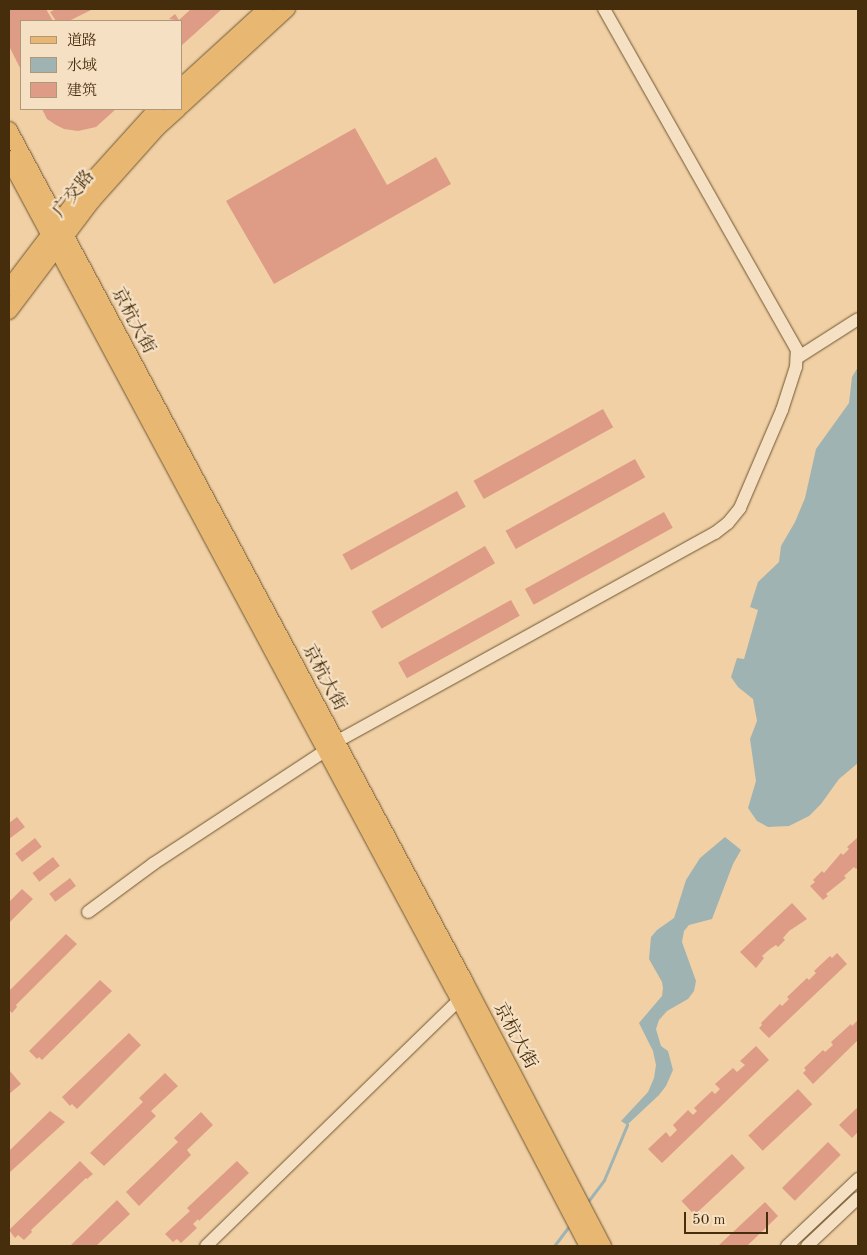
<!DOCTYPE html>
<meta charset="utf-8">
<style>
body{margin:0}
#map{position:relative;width:867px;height:1255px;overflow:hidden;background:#f0d0a4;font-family:"Old Standard TT","Noto Serif SC",serif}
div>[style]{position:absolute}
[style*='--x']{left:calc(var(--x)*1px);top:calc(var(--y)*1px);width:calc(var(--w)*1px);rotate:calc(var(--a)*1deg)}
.water>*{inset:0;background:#9fb4b2}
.stream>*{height:3px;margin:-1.5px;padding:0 1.5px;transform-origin:1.5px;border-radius:1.5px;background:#9fb4b2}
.building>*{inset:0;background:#de9c86;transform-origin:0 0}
.roads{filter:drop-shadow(0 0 1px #705631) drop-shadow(0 0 1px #705631)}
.minor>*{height:12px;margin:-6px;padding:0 6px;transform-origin:6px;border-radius:6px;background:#f5e0c4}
.major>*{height:16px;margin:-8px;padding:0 8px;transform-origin:8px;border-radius:8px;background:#e8b872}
span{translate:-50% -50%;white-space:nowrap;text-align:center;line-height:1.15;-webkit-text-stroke:4.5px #f5e0c4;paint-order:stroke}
.street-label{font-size:18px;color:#462d0b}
.frame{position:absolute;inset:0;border:10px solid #462d0b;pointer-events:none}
.legend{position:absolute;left:20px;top:20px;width:162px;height:90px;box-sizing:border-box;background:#f5e0c4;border:1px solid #af987a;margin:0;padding:6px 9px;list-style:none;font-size:15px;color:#462d0b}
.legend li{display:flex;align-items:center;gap:10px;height:25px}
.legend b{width:25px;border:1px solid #af987a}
.scale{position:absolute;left:684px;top:1212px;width:84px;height:22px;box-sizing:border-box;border:2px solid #462d0b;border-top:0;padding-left:6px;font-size:15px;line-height:18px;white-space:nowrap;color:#462d0b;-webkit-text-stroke:4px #f5e0c4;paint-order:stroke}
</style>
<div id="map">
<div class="water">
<div style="clip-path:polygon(858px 367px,858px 763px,839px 779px,821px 804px,809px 816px,789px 826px,768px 827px,757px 821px,748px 808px,756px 781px,750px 739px,757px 721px,753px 699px,738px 687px,731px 677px,737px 658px,744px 659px,758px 610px,750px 607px,758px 582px,779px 562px,781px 546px,795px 522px,805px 498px,816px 449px,849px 403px,852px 377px)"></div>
<div style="clip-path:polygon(725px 837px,741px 850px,733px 864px,712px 919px,689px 925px,684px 931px,682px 942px,696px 981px,694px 991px,688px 999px,667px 1011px,659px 1020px,656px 1029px,661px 1046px,668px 1051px,673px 1070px,666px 1086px,659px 1095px,627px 1125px,621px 1121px,648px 1092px,654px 1078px,656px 1065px,653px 1051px,639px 1023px,662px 996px,663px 988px,662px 982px,649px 959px,651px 937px,657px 930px,674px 918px,686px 880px,700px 858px)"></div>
</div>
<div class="stream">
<div style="--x:586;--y:1204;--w:30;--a:-53"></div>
<div style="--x:604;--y:1180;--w:60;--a:-67.3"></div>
<div style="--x:554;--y:1246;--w:26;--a:-53"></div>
</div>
<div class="building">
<div style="clip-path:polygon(9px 9px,46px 9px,53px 21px,21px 21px,21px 70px,9px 46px)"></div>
<div style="clip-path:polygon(56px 9px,93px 9px,69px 21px,56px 21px,50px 12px)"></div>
<div style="clip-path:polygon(191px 9px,222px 9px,181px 46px,181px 21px,169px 19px,175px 14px,179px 20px)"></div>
<div style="clip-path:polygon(42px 109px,116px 109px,96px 127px,78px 131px,64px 129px,56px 125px,47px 119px)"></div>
<div style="clip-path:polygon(355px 128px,387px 185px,436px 157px,451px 184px,274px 284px,226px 201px)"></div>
<div style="left:603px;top:409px;width:21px;height:148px;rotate:61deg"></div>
<div style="left:635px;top:459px;width:21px;height:148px;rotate:61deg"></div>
<div style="left:457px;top:491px;width:18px;height:131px;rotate:61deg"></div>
<div style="left:664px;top:512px;width:18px;height:159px;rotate:61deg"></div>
<div style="left:485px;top:546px;width:20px;height:131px;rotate:60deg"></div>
<div style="left:511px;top:600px;width:18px;height:129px;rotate:61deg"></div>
<div style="clip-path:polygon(17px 817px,25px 827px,9px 839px,9px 823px)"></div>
<div style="left:35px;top:838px;width:11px;height:25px;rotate:52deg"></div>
<div style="clip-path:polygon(857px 838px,858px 867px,856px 869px,854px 867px,844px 876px,846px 878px,826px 894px,828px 896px,823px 900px,810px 886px,815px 882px,813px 880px,822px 871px,824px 873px,841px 853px,843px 855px,849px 849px,847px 847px)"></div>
<div style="left:53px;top:857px;width:11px;height:26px;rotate:52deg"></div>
<div style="left:70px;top:878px;width:10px;height:26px;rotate:53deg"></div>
<div style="clip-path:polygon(22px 889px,33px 899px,9px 923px,9px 902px)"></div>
<div style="clip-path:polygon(792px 903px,807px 919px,789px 931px,783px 938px,785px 940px,778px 947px,776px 945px,770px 949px,762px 956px,764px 958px,756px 968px,740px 952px)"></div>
<div style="clip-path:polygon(66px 934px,77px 944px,16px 1005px,17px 1007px,12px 1013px,9px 1010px,9px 991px)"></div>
<div style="clip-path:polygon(837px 953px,847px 964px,769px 1038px,759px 1028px,762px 1025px,761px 1023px,780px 1004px,782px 1006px,789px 999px,787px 997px,807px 978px,809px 980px,816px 973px,814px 971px,830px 956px,832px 958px)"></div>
<div style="clip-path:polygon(100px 980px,112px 991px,42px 1060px,39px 1057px,37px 1059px,29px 1051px)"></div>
<div style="clip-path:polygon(858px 1020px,858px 1040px,813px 1084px,803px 1073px,806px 1070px,804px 1068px,823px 1050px,825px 1052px,833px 1045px,831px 1042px,851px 1024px,852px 1026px)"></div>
<div style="clip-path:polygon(129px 1033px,141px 1045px,77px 1109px,72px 1104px,70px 1106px,62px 1097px)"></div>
<div style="clip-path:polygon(756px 1046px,769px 1060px,662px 1163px,648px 1149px,666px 1132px,670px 1137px,677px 1130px,673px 1125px,688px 1110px,693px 1115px,697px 1111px,694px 1108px,712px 1091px,715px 1094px,720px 1089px,715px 1084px,733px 1068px,737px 1072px,745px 1065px,740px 1061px)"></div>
<div style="clip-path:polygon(9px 1070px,21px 1084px,9px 1094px)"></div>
<div style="clip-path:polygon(165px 1073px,178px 1086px,151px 1111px,156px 1116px,104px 1166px,90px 1153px,143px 1102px,139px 1098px)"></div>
<div style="left:798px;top:1089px;width:21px;height:68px;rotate:47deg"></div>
<div style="clip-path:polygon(858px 1107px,858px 1132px,852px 1138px,839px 1125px)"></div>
<div style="clip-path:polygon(50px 1111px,65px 1122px,9px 1173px,9px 1151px)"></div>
<div style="clip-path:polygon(201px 1112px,213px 1125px,187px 1150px,191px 1155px,139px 1206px,126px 1192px,178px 1142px,174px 1138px)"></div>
<div style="left:828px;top:1142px;width:18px;height:65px;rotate:45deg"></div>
<div style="left:732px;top:1154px;width:19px;height:69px;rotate:47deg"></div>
<div style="clip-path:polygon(80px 1161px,93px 1174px,87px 1179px,86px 1178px,31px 1230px,32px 1232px,24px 1240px,18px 1235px,15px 1238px,9px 1230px)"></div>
<div style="clip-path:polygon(237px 1161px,249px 1173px,199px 1221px,198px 1219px,193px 1224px,197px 1228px,181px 1243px,177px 1239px,173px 1242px,165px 1234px,190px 1211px,187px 1208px)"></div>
<div style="clip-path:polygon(117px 1200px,130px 1214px,96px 1246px,70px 1246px)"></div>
<div style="clip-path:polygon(765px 1202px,778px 1216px,747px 1246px,718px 1246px)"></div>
</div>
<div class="roads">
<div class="minor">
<div style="--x:797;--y:358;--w:72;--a:-32.6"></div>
<div style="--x:336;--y:742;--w:433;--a:-28.9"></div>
<div style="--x:715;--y:533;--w:16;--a:-38"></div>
<div style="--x:728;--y:523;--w:19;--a:-51"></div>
<div style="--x:740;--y:508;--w:107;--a:-66.8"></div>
<div style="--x:782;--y:410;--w:45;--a:-72"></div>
<div style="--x:796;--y:367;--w:17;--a:-87"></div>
<div style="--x:797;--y:350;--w:392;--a:-119.5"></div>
<div style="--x:88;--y:912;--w:81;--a:-36.4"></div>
<div style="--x:153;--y:864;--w:206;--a:-33.3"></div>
<div style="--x:206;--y:1246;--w:353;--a:-44.2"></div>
<div style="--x:787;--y:1246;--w:98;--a:-43.3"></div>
<div style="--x:807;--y:1246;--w:70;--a:-43.3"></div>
</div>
<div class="major">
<div style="--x:181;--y:87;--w:115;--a:-42.5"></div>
<div style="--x:181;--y:106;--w:144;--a:-42.5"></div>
<div style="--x:9;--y:130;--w:966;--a:61.84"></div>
<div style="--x:465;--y:982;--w:298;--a:62.4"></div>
<div style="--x:9;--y:159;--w:940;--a:61.83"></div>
<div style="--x:453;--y:988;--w:291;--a:62.4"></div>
<div style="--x:9;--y:288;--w:119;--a:-52.8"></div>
<div style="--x:81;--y:193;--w:113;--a:-47.9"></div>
<div style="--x:9;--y:311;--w:138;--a:-53"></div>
<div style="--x:92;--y:201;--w:98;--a:-48.3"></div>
<div style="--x:157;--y:128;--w:28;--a:-42"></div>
</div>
</div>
<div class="street-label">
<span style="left:74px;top:194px;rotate:-51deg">广交路</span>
<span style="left:133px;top:321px;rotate:62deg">京杭大街</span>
<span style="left:324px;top:678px;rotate:62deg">京杭大街</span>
<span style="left:515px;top:1036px;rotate:62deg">京杭大街</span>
</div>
<div class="frame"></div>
<ul class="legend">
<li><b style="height:6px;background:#e8b872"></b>道路</li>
<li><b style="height:14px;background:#9fb4b2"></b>水域</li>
<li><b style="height:14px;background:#de9c86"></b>建筑</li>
</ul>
<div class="scale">50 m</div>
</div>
